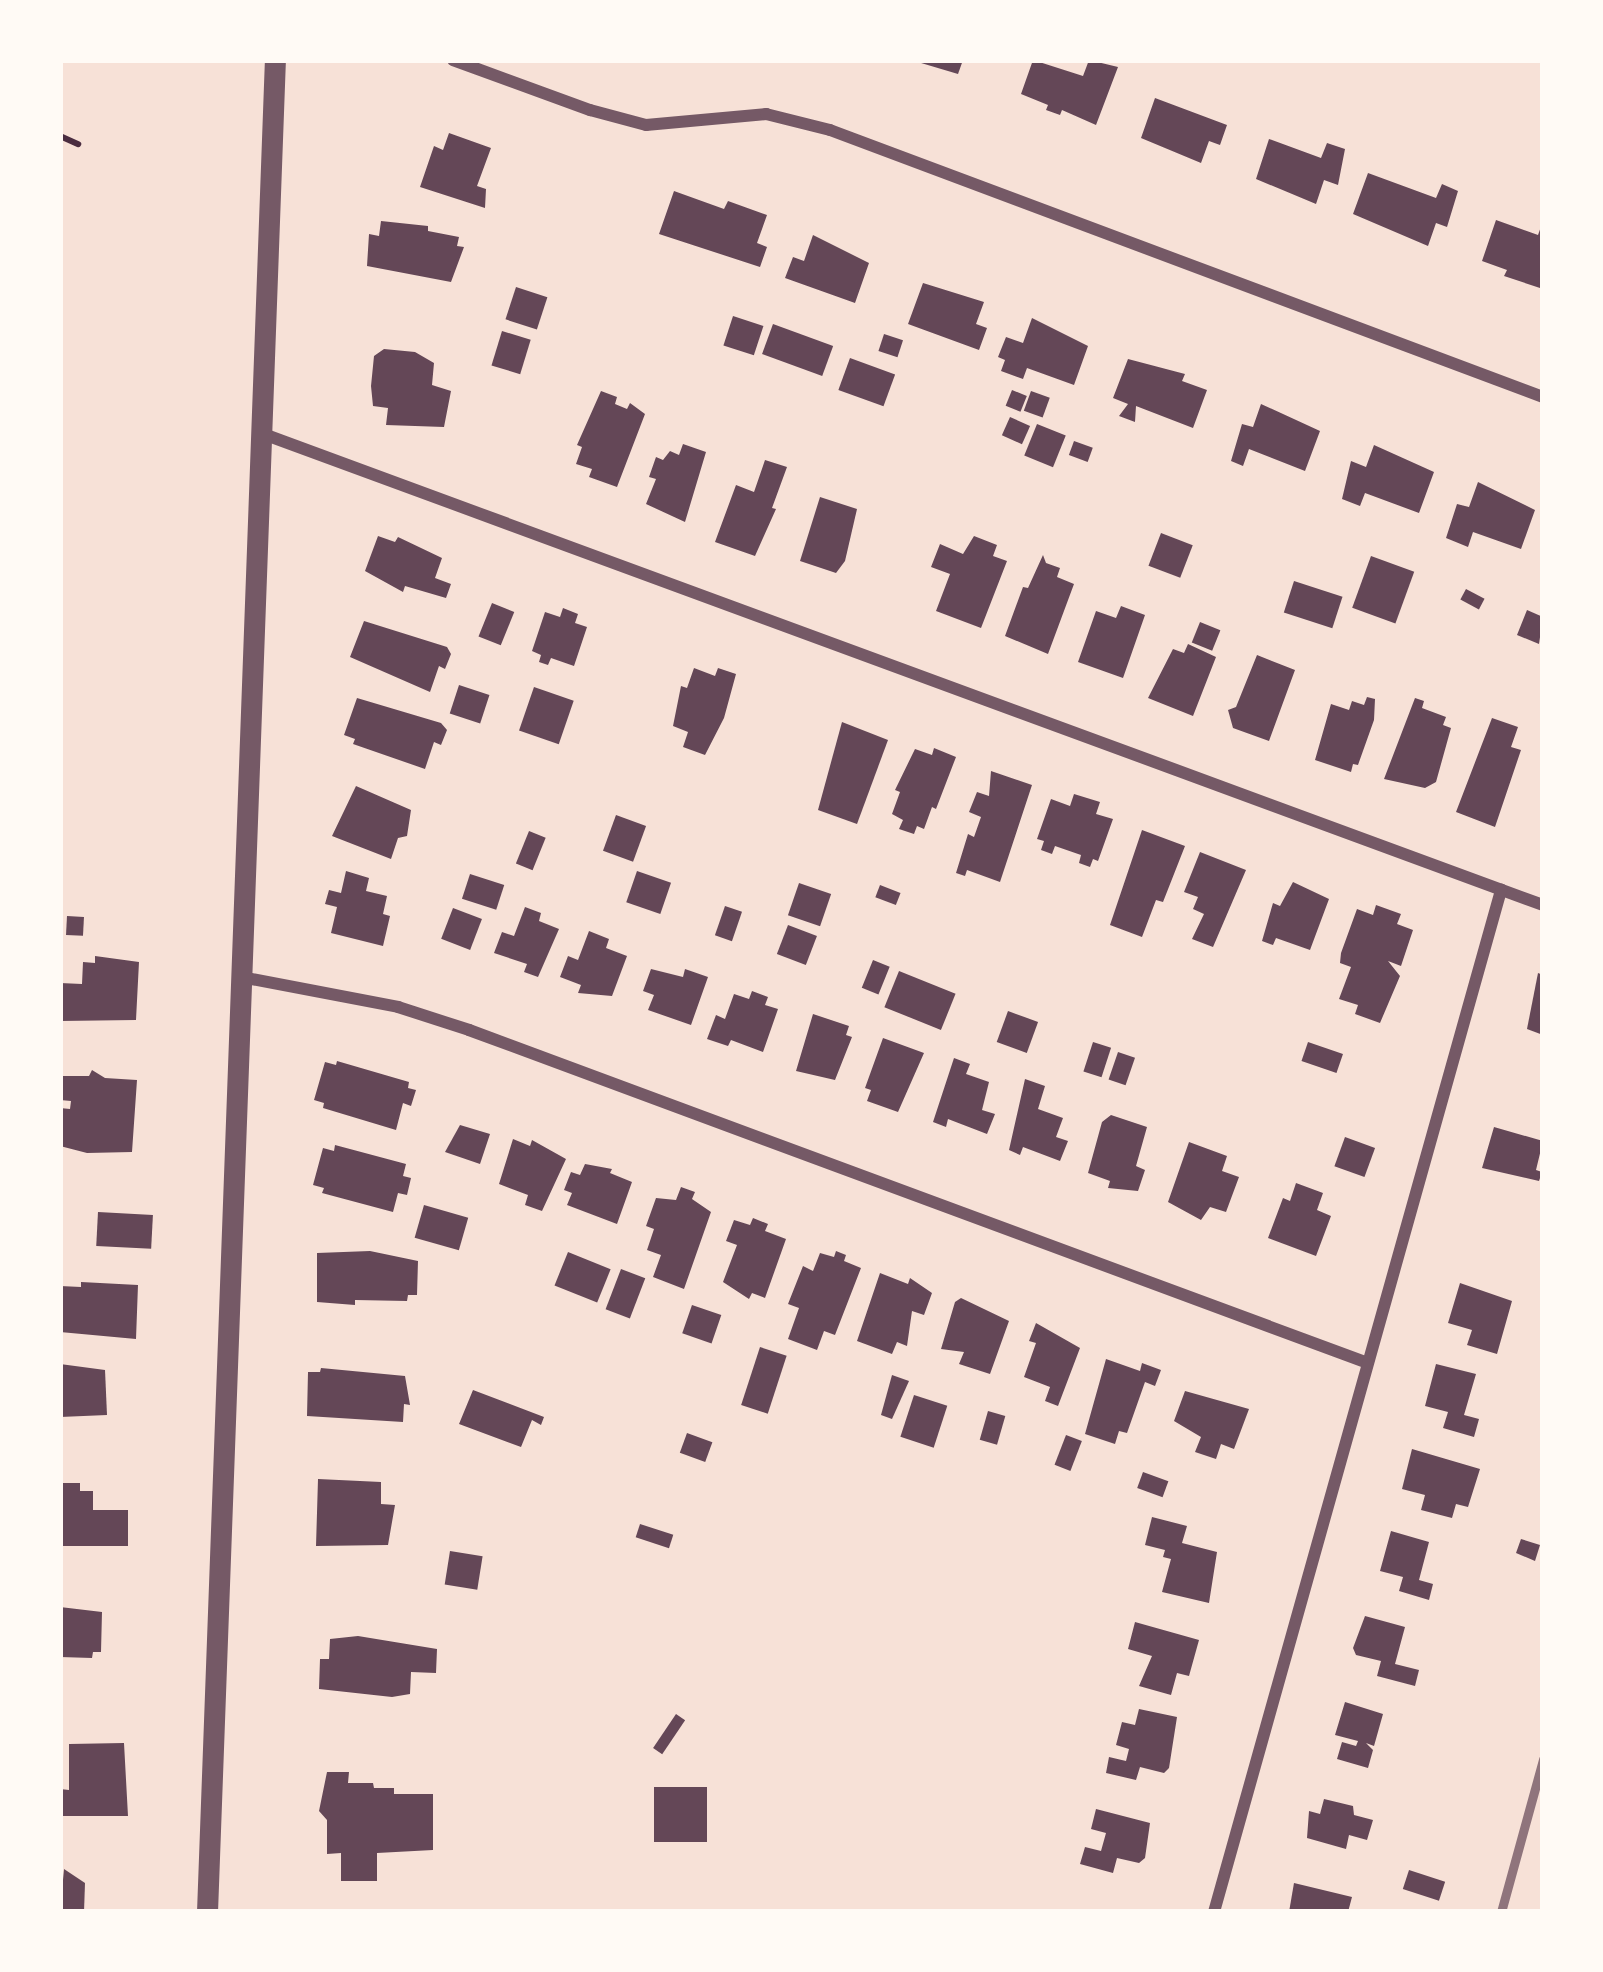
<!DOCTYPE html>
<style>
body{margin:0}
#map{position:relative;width:1603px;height:1972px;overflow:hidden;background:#f7e1d7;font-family:"DM Sans",sans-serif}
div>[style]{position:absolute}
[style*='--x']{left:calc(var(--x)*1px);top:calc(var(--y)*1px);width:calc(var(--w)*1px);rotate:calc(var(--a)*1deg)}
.building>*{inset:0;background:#644757;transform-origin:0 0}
.path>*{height:6px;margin:-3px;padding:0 3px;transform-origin:3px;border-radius:3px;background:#4a2c40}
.minor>*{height:12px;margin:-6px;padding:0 6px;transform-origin:6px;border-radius:6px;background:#755966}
.tertiary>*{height:21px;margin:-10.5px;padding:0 10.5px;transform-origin:10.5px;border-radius:10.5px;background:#755966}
.rail>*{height:9px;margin:-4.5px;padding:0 4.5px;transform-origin:4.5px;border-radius:4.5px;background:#8f747c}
span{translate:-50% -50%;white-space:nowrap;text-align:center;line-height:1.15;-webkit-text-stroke:9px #fffaf5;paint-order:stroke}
.frame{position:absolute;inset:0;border:63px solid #fffaf5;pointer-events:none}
</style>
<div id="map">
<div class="building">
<div style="clip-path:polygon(911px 60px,963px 60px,958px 74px)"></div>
<div style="clip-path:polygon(1033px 60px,1083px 76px,1089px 60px,1118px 67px,1096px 125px,1062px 110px,1060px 115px,1046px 110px,1048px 105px,1021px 94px)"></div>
<div style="clip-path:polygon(1155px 98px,1227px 125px,1220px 145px,1209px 141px,1201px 163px,1141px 138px)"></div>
<div style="clip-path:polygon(449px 133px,491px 148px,477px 186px,486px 189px,485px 208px,420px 187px,434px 146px,443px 150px)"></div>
<div style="clip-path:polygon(1269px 139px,1321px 158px,1327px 143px,1345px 149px,1338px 185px,1324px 180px,1316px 204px,1256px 179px)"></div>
<div style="clip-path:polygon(1368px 173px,1436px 198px,1442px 184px,1458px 191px,1447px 227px,1436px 223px,1428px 246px,1353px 214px)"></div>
<div style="clip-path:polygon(674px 191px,724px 209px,728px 201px,767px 215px,757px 243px,767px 247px,760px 267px,659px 234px)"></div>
<div style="clip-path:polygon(1496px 220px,1538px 235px,1543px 221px,1540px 288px,1504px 276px,1507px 270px,1482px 261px)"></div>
<div style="clip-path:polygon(381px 221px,428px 226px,428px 231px,459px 237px,457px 246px,464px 247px,451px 282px,367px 266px,369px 234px,379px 236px)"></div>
<div style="clip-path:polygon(813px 235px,869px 263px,855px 303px,785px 278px,793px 257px,804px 261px)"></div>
<div style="clip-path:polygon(923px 283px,984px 302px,976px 324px,987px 328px,979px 350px,908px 324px)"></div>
<div style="left:516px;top:287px;width:33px;height:34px;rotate:18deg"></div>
<div style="left:733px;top:316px;width:32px;height:31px;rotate:18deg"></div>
<div style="clip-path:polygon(1032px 318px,1088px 346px,1074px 385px,1027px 368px,1023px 379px,1001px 371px,1005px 360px,998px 357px,1006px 337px,1023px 343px)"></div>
<div style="left:773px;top:324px;width:64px;height:32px;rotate:20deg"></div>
<div style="left:502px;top:331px;width:30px;height:36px;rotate:17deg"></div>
<div style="left:884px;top:334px;width:20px;height:18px;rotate:18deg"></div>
<div style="clip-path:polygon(384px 349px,415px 352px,434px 363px,432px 385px,451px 391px,444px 427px,386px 425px,388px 408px,373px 406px,371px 386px,374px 356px)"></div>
<div style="left:850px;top:358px;width:48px;height:34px;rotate:20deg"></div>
<div style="clip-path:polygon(1128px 359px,1185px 374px,1182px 381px,1207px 390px,1193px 428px,1136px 406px,1135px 422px,1119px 416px,1128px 404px,1113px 398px)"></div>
<div style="left:1012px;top:390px;width:16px;height:17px;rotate:22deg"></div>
<div style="clip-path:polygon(601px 391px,617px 397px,615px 404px,627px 409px,630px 403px,645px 414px,617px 487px,589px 477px,592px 469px,576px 464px,582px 447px,577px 445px)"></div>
<div style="left:1031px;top:391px;width:20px;height:21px;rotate:20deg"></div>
<div style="clip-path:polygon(1261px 404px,1320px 431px,1305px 471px,1249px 449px,1243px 466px,1231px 461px,1242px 424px,1253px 427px)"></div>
<div style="left:1010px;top:417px;width:22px;height:20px;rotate:24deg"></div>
<div style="left:1037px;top:424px;width:31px;height:34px;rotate:22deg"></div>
<div style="left:1074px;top:441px;width:20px;height:15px;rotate:20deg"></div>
<div style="clip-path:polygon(683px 444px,706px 452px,685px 522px,646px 504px,656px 479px,649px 477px,656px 457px,663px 460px,670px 451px,679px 455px)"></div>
<div style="clip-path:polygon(1374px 445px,1434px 472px,1419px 513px,1365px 493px,1360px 506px,1342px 499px,1351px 461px,1366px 467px)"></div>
<div style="clip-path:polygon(765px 460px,787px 467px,772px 508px,776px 509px,755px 556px,715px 542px,736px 485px,754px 492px)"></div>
<div style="clip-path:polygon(1478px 482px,1535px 510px,1521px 549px,1473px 532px,1468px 547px,1446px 538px,1457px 504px,1469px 507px)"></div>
<div style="clip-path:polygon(820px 497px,857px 509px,845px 561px,836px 573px,800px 561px)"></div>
<div style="left:1161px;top:533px;width:34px;height:35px;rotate:21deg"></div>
<div style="clip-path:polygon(378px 536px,395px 542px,398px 537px,442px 558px,435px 578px,451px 584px,446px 598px,405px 586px,403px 592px,365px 571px)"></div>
<div style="clip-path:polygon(974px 536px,997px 545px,993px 556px,1007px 561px,981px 628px,936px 611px,950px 574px,931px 567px,940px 544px,963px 554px)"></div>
<div style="clip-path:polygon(1043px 555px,1046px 563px,1060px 568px,1057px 577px,1074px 584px,1048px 654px,1005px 636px,1023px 587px,1028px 588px)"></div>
<div style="left:1371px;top:556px;width:46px;height:55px;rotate:20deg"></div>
<div style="left:1294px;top:581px;width:51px;height:33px;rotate:18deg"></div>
<div style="left:1466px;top:589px;width:21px;height:12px;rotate:28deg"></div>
<div style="left:492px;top:603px;width:24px;height:36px;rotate:22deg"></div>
<div style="clip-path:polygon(1121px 606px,1145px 615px,1123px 678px,1078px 662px,1096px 611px,1116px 618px)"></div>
<div style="clip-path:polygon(563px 608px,578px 614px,575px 623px,587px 627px,574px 666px,551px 658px,548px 665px,539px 662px,541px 655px,532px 651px,545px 612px,560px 617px)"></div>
<div style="clip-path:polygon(1527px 610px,1543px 617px,1539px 644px,1517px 635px)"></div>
<div style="clip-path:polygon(364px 621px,447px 647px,451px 654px,445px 669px,439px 666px,430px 692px,350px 657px)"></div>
<div style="left:1200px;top:622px;width:22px;height:22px;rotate:22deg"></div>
<div style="clip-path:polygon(1188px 644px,1216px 657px,1193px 716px,1148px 698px,1173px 649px,1184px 653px)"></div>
<div style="clip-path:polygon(1257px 655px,1295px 670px,1269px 741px,1233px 728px,1228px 710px,1236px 707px)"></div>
<div style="clip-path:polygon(694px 668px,715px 676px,718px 668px,736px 674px,724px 718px,705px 755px,683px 747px,688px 732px,673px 726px,681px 686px,687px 688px)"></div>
<div style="left:459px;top:685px;width:32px;height:30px;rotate:18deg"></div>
<div style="left:534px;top:687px;width:42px;height:46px;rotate:19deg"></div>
<div style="clip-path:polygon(1367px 697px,1375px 699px,1374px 720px,1358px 765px,1353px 764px,1351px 772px,1315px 760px,1331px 704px,1349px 710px,1352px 701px,1364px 705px)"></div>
<div style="clip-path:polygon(357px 698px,441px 723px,447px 730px,441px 745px,434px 742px,425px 769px,353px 744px,355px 739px,344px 735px)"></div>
<div style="clip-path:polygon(1415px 698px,1424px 701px,1422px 708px,1446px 717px,1443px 725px,1451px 728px,1436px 782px,1425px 788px,1384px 779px)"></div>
<div style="clip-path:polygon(1492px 718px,1518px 727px,1511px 747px,1521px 750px,1495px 827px,1456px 812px)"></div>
<div style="clip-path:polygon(842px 722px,888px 740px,857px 824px,818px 810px)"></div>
<div style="clip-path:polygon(934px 748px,956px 757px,936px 809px,932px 807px,924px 829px,917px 826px,914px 834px,899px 829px,903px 820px,892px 814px,900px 792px,895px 790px,915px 749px,932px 755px)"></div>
<div style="clip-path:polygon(991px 771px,1032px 785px,1000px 882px,967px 870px,965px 876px,956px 873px,968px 834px,974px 837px,981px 817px,969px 812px,977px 792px,989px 796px)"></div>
<div style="clip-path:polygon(356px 786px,411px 810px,407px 836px,398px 838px,391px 859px,332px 836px)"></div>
<div style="clip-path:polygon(1074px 794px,1100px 802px,1096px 814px,1113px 819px,1098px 861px,1093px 859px,1090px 867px,1079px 863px,1081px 855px,1055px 846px,1052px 854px,1041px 850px,1044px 841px,1037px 839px,1051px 799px,1070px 806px)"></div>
<div style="left:616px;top:815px;width:32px;height:38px;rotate:20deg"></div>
<div style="clip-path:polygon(1142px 830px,1185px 846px,1163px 902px,1156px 900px,1142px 937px,1110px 925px)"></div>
<div style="left:529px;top:831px;width:18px;height:35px;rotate:22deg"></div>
<div style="clip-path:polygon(1200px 852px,1246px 870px,1213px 947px,1192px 939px,1204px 914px,1193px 909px,1198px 897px,1184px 892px)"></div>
<div style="clip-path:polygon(346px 871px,369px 878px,366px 891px,387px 896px,383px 914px,390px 916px,383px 946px,331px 933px,337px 907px,325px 904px,329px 890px,341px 893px)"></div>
<div style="left:637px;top:871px;width:36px;height:33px;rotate:19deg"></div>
<div style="left:470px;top:874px;width:36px;height:26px;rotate:18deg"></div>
<div style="clip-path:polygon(1293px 882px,1329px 899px,1310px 950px,1276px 938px,1273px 945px,1262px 941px,1273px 903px,1280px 906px)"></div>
<div style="left:799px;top:883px;width:34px;height:34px;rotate:19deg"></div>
<div style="left:880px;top:885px;width:22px;height:13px;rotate:21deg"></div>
<div style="clip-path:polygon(1376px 905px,1401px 914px,1397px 924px,1413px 930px,1401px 966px,1388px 961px,1400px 976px,1380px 1023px,1355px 1014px,1358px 1005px,1339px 999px,1351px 967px,1340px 963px,1341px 953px,1357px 909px,1373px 915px)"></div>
<div style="left:725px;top:906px;width:18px;height:31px;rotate:19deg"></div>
<div style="clip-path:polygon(525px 907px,541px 913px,539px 921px,559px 929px,538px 977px,524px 972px,527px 964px,494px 953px,502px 932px,514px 936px)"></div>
<div style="left:453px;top:908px;width:31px;height:33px;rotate:21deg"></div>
<div style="left:67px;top:916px;width:17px;height:19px;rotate:3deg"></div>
<div style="left:788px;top:925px;width:31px;height:31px;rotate:21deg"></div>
<div style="clip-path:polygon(589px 931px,609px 939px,606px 948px,627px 956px,612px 996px,578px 993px,581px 985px,560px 977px,568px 956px,578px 960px)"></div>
<div style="clip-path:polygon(95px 956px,139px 962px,136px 1020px,60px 1021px,60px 983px,82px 984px,83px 962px,95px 963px)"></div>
<div style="left:873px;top:960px;width:18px;height:30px;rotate:22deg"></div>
<div style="clip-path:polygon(651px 969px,683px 977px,685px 969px,708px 977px,691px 1025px,648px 1010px,654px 995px,643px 991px)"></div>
<div style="left:899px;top:971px;width:61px;height:39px;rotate:22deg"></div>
<div style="clip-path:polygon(1538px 973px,1543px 975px,1543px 1035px,1527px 1029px)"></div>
<div style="clip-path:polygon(752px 991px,768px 997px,765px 1005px,778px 1009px,763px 1052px,731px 1040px,728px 1046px,707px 1039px,716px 1015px,725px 1019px,734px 994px,749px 999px)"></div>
<div style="left:1008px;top:1011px;width:32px;height:33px;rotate:20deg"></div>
<div style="clip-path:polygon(813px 1014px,849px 1026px,846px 1035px,852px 1037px,835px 1080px,796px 1071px)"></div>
<div style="clip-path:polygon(883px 1038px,924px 1053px,898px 1112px,867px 1101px,871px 1090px,865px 1088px)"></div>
<div style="left:1093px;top:1042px;width:19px;height:31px;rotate:18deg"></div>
<div style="left:1308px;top:1042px;width:37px;height:20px;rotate:19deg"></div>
<div style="left:1118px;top:1052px;width:18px;height:29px;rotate:19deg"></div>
<div style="clip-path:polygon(954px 1058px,970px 1064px,966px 1074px,989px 1082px,982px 1110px,995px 1114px,987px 1134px,948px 1119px,946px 1127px,933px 1122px)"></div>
<div style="clip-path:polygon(337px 1061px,409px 1082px,408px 1088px,416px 1090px,411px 1106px,403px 1103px,396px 1130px,323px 1108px,324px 1103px,314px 1100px,325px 1062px,336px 1065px)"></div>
<div style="clip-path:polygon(92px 1070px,105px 1078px,137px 1080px,132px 1152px,87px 1153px,60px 1146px,60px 1108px,70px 1109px,71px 1101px,60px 1100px,61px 1076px,89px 1076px)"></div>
<div style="clip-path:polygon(1025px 1079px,1045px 1086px,1038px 1109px,1063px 1118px,1056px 1137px,1068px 1141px,1060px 1161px,1023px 1147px,1020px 1155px,1009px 1150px)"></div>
<div style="clip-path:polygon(1111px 1115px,1147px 1127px,1136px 1166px,1145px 1170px,1138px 1191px,1108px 1188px,1110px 1181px,1088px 1173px,1102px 1122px)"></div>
<div style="clip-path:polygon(460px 1125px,490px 1134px,480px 1164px,445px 1152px)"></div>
<div style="clip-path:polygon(1494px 1127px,1543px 1141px,1536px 1170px,1542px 1172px,1539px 1181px,1482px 1168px)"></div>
<div style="left:1345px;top:1137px;width:32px;height:31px;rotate:20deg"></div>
<div style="clip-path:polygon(513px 1139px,530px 1146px,532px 1140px,566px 1159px,542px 1211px,525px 1205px,528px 1195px,499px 1184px)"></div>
<div style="clip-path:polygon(1189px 1142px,1227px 1156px,1222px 1171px,1239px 1177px,1226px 1212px,1210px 1207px,1201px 1220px,1168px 1202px)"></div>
<div style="clip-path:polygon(335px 1145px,406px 1164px,403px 1176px,411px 1178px,407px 1195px,398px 1193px,393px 1212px,322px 1193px,324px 1188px,313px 1185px,323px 1148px,334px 1151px)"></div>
<div style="clip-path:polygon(585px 1164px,612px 1169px,610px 1173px,632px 1182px,617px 1224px,567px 1205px,572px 1193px,564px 1190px,571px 1172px,580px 1175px)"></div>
<div style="clip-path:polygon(1296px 1183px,1323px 1193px,1317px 1210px,1331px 1216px,1316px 1256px,1268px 1238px,1283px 1198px,1290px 1201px)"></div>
<div style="clip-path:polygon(681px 1187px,695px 1192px,692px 1199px,711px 1212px,684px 1289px,653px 1277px,661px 1255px,647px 1250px,654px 1229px,646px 1226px,656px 1198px,676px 1200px)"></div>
<div style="left:424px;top:1205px;width:46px;height:34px;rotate:16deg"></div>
<div style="left:98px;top:1212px;width:55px;height:34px;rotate:3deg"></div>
<div style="clip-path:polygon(753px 1218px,768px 1224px,765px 1231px,786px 1239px,765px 1298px,752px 1293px,749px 1299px,723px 1282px,737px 1245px,726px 1241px,734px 1220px,750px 1225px)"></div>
<div style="clip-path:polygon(370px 1251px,418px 1261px,417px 1295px,408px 1295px,407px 1301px,355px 1300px,355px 1305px,317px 1302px,317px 1253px)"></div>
<div style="clip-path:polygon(836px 1251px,846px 1255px,844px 1261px,861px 1268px,835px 1335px,824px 1331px,817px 1350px,788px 1339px,799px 1308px,788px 1304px,803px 1266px,813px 1271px,820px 1253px,834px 1257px)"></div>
<div style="left:568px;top:1252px;width:46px;height:36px;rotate:22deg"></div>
<div style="left:621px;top:1269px;width:26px;height:43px;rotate:21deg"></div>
<div style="clip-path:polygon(880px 1273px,908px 1284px,910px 1278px,932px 1293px,924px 1315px,912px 1311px,907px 1346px,897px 1342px,892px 1354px,857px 1341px)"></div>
<div style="clip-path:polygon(81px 1282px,138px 1285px,136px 1339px,60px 1332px,60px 1286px,81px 1287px)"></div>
<div style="clip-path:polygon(1460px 1283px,1512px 1301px,1497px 1354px,1467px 1345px,1472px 1330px,1448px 1323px)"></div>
<div style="clip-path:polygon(961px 1298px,1009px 1321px,990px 1374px,959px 1364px,964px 1352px,941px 1349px,955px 1302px)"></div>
<div style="left:692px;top:1305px;width:31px;height:30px;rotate:19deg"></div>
<div style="clip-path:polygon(1036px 1323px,1080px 1348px,1058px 1406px,1045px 1401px,1050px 1387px,1024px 1377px,1036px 1343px,1029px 1341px)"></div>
<div style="left:760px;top:1347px;width:28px;height:61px;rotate:18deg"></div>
<div style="clip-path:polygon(1106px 1359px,1140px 1371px,1142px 1363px,1161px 1370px,1155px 1386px,1145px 1382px,1127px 1433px,1119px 1431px,1115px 1444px,1085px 1434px)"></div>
<div style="clip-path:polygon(60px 1364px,105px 1370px,107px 1415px,60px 1417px)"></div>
<div style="clip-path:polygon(1436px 1364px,1476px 1374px,1464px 1415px,1479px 1419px,1474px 1437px,1443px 1428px,1448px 1412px,1425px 1406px)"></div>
<div style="clip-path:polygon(321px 1368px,405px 1376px,410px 1405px,404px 1404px,403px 1422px,307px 1416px,308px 1372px,320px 1372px)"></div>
<div style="clip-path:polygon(892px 1375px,909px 1381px,892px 1419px,881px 1415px)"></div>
<div style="clip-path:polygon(473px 1390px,544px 1417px,541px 1425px,532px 1420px,521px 1447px,459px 1424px)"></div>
<div style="clip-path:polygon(1185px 1391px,1249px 1409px,1234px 1449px,1221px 1444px,1216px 1459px,1195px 1452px,1201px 1437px,1174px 1421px)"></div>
<div style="left:914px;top:1395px;width:35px;height:44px;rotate:18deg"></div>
<div style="left:988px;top:1411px;width:18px;height:30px;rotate:16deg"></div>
<div style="left:687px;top:1433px;width:27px;height:21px;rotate:20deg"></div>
<div style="left:1066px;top:1435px;width:17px;height:32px;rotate:21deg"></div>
<div style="clip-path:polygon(1412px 1449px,1480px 1469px,1468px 1507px,1456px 1504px,1452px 1518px,1421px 1510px,1425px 1495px,1402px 1489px)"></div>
<div style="left:1143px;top:1472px;width:27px;height:17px;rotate:20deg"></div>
<div style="clip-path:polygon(318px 1479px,381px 1482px,381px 1504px,395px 1505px,388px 1545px,316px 1546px)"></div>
<div style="clip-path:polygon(60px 1483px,80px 1483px,80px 1491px,93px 1491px,93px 1510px,128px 1510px,128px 1546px,60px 1546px)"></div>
<div style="clip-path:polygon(1152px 1517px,1187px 1526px,1182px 1543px,1217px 1552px,1209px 1603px,1162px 1592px,1171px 1559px,1163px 1557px,1165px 1550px,1145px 1545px)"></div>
<div style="left:640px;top:1524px;width:35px;height:14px;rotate:18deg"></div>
<div style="clip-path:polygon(1391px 1531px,1429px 1542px,1419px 1580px,1433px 1584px,1429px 1600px,1399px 1591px,1403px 1577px,1380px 1571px)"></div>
<div style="clip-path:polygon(1521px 1539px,1540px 1545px,1535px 1561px,1516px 1553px)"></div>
<div style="left:450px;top:1551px;width:33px;height:34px;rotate:9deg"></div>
<div style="clip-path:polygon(60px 1607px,102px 1612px,101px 1652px,93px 1652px,92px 1658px,60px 1657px)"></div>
<div style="clip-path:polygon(1365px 1616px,1405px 1627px,1395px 1664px,1419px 1670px,1415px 1686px,1377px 1676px,1381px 1661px,1356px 1655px,1353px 1648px)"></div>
<div style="clip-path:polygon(1135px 1622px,1199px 1640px,1189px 1676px,1177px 1673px,1171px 1695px,1139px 1686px,1152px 1656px,1128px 1649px)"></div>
<div style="clip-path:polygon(358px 1636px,437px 1649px,436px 1673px,411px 1672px,410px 1694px,392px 1697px,319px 1689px,320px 1659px,329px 1659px,330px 1639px)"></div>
<div style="clip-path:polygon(1345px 1702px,1383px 1714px,1374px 1746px,1366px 1743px,1373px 1750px,1368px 1768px,1337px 1759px,1342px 1742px,1356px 1746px,1358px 1741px,1335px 1735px)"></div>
<div style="clip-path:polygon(1139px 1709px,1177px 1717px,1169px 1768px,1164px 1773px,1140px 1767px,1136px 1780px,1106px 1773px,1109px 1757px,1126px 1761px,1129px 1749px,1116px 1745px,1122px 1722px,1135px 1725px)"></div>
<div style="left:676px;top:1714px;width:11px;height:41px;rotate:34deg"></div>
<div style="clip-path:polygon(124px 1743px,128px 1816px,60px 1816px,60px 1789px,69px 1790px,69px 1744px)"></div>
<div style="clip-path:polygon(327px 1772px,349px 1772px,348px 1783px,373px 1783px,374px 1788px,394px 1788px,394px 1794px,433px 1794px,433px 1850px,377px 1853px,377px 1881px,341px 1881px,341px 1853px,327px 1854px,327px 1820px,319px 1811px)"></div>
<div style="left:654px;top:1787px;width:53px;height:55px"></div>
<div style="clip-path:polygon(1324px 1799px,1353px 1806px,1354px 1815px,1373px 1820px,1367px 1840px,1349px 1835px,1346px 1849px,1307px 1838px,1309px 1811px,1320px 1814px)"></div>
<div style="clip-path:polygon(1096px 1809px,1150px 1823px,1145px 1858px,1139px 1863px,1117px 1858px,1113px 1873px,1080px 1864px,1085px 1847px,1101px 1851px,1106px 1833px,1091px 1829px)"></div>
<div style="clip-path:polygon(64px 1869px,85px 1883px,84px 1912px,60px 1912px)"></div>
<div style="left:1409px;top:1870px;width:38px;height:20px;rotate:18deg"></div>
<div style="clip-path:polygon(1294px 1883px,1352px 1897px,1348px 1912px,1289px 1912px)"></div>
</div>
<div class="path">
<div style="--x:60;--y:136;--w:20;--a:24"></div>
</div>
<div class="minor">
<div style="--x:453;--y:60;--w:146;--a:20.1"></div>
<div style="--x:590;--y:110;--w:58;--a:15"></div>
<div style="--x:646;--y:125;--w:121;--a:-5.2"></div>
<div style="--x:766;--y:114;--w:66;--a:14"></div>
<div style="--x:830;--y:130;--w:761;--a:20.53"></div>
<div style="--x:258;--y:432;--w:1369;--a:20.21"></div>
<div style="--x:241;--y:977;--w:160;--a:10.8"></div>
<div style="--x:398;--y:1007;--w:75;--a:17.9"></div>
<div style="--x:469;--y:1030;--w:956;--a:20.33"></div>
<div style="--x:1214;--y:1912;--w:1062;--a:-74.31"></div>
</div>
<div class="tertiary">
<div style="--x:207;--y:1912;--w:1853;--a:-87.9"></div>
</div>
<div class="rail">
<div style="--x:1501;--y:1912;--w:159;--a:-74.6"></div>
</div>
<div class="frame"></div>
</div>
